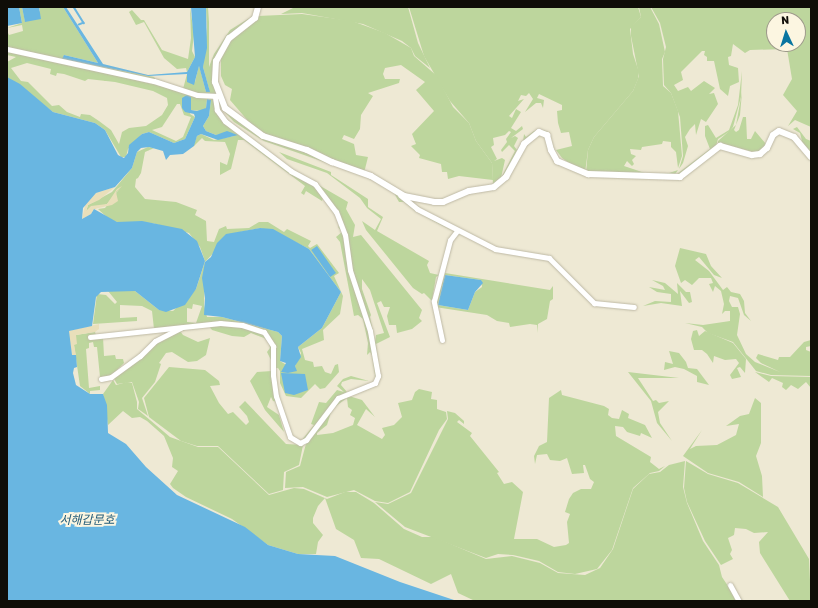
<!DOCTYPE html>
<meta charset="utf-8">
<style>
body{margin:0}
#map{position:relative;width:818px;height:608px;overflow:hidden;background:#eee9d4;font-family:Rubik,"Noto Sans KR",sans-serif}
div>[style]{position:absolute}
[style*='--x']{left:calc(var(--x)*1px);top:calc(var(--y)*1px);width:calc(var(--w)*1px);rotate:calc(var(--a)*1deg)}
.green>*{inset:0;background:#bdd69d}
.sand>*{inset:0;background:#e9dfba}
.water>*{inset:0;background:#69b6e1;transform-origin:0 0}
.stream>*{height:1.5px;margin:-0.75px;padding:0 0.75px;transform-origin:0.75px;border-radius:0.75px;background:#69b6e1}
.roads{filter:drop-shadow(0 0 1px #beb9a5) drop-shadow(0 0 1px #beb9a5)}
.minor>*{height:5px;margin:-2.5px;padding:0 2.5px;transform-origin:2.5px;border-radius:2.5px;background:#fff}
.tertiary>*{height:6px;margin:-3px;padding:0 3px;transform-origin:3px;border-radius:3px;background:#fff}
span{translate:-50% -50%;white-space:nowrap;text-align:center;line-height:1.15;-webkit-text-stroke:4px #fcf6e1;paint-order:stroke}
.water-label{font-size:12px;color:#1f5977;font-style:italic}
.frame{position:absolute;inset:0;border:8px solid #0f0d07;pointer-events:none}
.north{position:absolute;left:766px;top:12px;width:40px;height:40px;box-sizing:border-box;background:#fcf6e1;border:1px solid #9d998a;border-radius:50%;rotate:356deg;font-size:11px;font-weight:700;line-height:16px;text-align:center;color:#0f0d07}
.north::after{content:'';display:block;margin:auto;width:14px;height:18px;background:#0a76a1;clip-path:polygon(50% 0,100% 100%,50% 72%,0 100%)}
</style>
<div id="map">
<div class="green">
<div style="clip-path:polygon(19px 7px,22px 7px,25px 21px,40px 11px,39px 7px,63px 7px,98px 63px,64px 55px,63px 59px,154px 77px,156px 80px,183px 89px,187px 74px,195px 82px,199px 65px,206px 92px,209px 89px,203px 67px,207px 28px,206px 7px,208px 7px,209px 22px,209px 67px,214px 54px,230px 30px,256px 14px,219px 50px,217px 95px,210px 96px,7px 48px,7px 31px,9px 35px,23px 31px,22px 25px,7px 28px,22px 23px)"></div>
<div style="clip-path:polygon(190px 7px,194px 34px,192px 51px,195px 57px,187px 72px,186px 68px,177px 69px,164px 58px,144px 22px,136px 25px,129px 12px,132px 10px,141px 20px,144px 20px,162px 50px,188px 59px,191px 38px)"></div>
<div style="clip-path:polygon(295px 7px,408px 7px,418px 43px,430px 68px,415px 56px,411px 48px,402px 41px,363px 24px,302px 13px,281px 14px)"></div>
<div style="clip-path:polygon(evenodd,409px 7px,638px 7px,641px 17px,630px 29px,633px 54px,639px 72px,638px 79px,633px 91px,594px 137px,588px 150px,585px 173px,557px 159px,548px 133px,541px 130px,535px 132px,523px 144px,505px 177px,497px 184px,493px 184px,492px 163px,476px 141px,469px 123px,450px 101px,424px 56px,409px 7px,529px 93px,533px 99px,525px 112px,536px 103px,541px 103px,543px 108px,544px 100px,537px 98px,539px 94px,562px 105px,562px 110px,557px 111px,558px 123px,561px 133px,569px 132px,572px 146px,556px 150px,562px 158px,580px 171px,557px 158px,548px 132px,543px 130px,534px 131px,526px 137px,524px 134px,523px 142px,517px 150px,514px 146px,518px 138px,515px 136px,511px 138px,523px 129px,522px 126px,516px 131px,511px 128px,521px 112px,516px 109px,512px 118px,509px 116px,524px 99px,518px 101px,521px 95px,526px 96px,529px 93px,409px 7px,509px 131px,511px 132px,506px 139px,507px 142px,501px 150px,502px 152px,509px 145px,515px 151px,501px 178px,505px 160px,502px 158px,494px 161px,497px 159px,491px 147px,494px 145px,493px 138px,505px 135px,509px 131px)"></div>
<div style="clip-path:polygon(639px 7px,650px 7px,659px 24px,665px 52px,662px 59px,663px 86px,671px 93px,678px 111px,682px 156px,678px 168px,676px 152px,671px 147px,671px 142px,663px 141px,662px 144px,642px 147px,641px 150px,630px 149px,631px 154px,636px 156px,632px 160px,634px 164px,632px 166px,627px 161px,624px 166px,645px 173px,669px 173px,678px 170px,673px 177px,586px 173px,588px 150px,594px 137px,633px 91px,639px 76px,631px 36px,631px 27px,641px 17px)"></div>
<div style="clip-path:polygon(evenodd,651px 7px,811px 7px,811px 127px,795px 120px,788px 126px,797px 111px,783px 95px,792px 79px,787px 49px,750px 50px,745px 53px,733px 44px,731px 56px,728px 57px,729px 65px,738px 68px,739px 82px,730px 86px,728px 96px,720px 89px,714px 61px,707px 61px,707px 57px,704px 55px,705px 51px,702px 51px,681px 72px,683px 80px,674px 85px,678px 91px,688px 87px,691px 91px,704px 81px,715px 88px,709px 94px,714px 93px,718px 104px,706px 122px,701px 119px,696px 135px,695px 124px,690px 129px,685px 137px,688px 146px,683px 163px,679px 169px,683px 156px,680px 117px,671px 93px,664px 85px,663px 59px,666px 47px,660px 23px,651px 7px,774px 20px,798px 20px,798px 44px,774px 44px,774px 20px)"></div>
<div style="clip-path:polygon(evenodd,302px 14px,352px 21px,385px 33px,411px 48px,414px 56px,437px 76px,453px 107px,469px 123px,476px 141px,492px 163px,493px 180px,459px 176px,448px 179px,447px 172px,442px 172px,441px 164px,419px 158px,420px 155px,411px 146px,416px 144px,412px 134px,434px 111px,416px 90px,425px 82px,401px 65px,385px 68px,383px 74px,385px 79px,400px 79px,399px 83px,368px 93px,373px 96px,361px 115px,360px 129px,354px 139px,344px 135px,342px 139px,354px 144px,356px 155px,368px 157px,364px 173px,293px 144px,264px 135px,234px 116px,222px 103px,216px 82px,216px 64px,226px 44px,232px 35px,258px 16px,302px 14px,221px 53px,221px 76px,225px 85px,232px 89px,230px 100px,255px 129px,235px 116px,223px 103px,216px 72px,221px 53px)"></div>
<div style="clip-path:polygon(evenodd,7px 50px,212px 98px,221px 118px,314px 185px,323px 198px,322px 201px,306px 191px,304px 195px,301px 193px,305px 186px,244px 140px,238px 140px,231px 169px,220px 175px,220px 162px,227px 165px,230px 154px,225px 142px,205px 141px,202px 138px,194px 146px,194px 144px,197px 136px,201px 134px,214px 140px,234px 136px,233px 133px,216px 135px,206px 131px,203px 126px,209px 116px,211px 100px,207px 99px,206px 108px,202px 111px,191px 110px,190px 114px,195px 117px,185px 139px,174px 143px,149px 132px,142px 134px,128px 149px,126px 157px,121px 157px,105px 130px,95px 123px,53px 112px,7px 77px,7px 62px,16px 57px,7px 55px,7px 50px,27px 63px,51px 69px,50px 74px,56px 76px,57px 73px,64px 74px,85px 81px,88px 79px,115px 82px,153px 91px,167px 98px,168px 105px,162px 115px,146px 126px,129px 128px,122px 132px,119px 144px,111px 130px,99px 121px,90px 115px,81px 114px,80px 117px,67px 112px,59px 105px,52px 106px,28px 82px,21px 81px,11px 68px,27px 63px,7px 50px,177px 104px,180px 104px,184px 115px,191px 117px,183px 137px,176px 141px,152px 130px,162px 127px,177px 104px)"></div>
<div style="clip-path:polygon(742px 71px,741px 97px,733px 127px,730px 131px,718px 139px,716px 146px,682px 174px,677px 174px,710px 149px,705px 136px,705px 126px,708px 125px,716px 138px,729px 130px,738px 105px)"></div>
<div style="clip-path:polygon(742px 92px,740px 115px,734px 130px,736px 132px,739px 130px,743px 117px,746px 117px,747px 139px,751px 139px,755px 131px,766px 144px,772px 132px,780px 128px,802px 141px,800px 133px,793px 129px,797px 127px,806px 139px,811px 141px,811px 155px,780px 130px,765px 148px,757px 153px,727px 145px,718px 146px,718px 141px,736px 125px)"></div>
<div style="clip-path:polygon(217px 98px,228px 113px,254px 132px,379px 181px,417px 210px,454px 232px,417px 212px,404px 202px,399px 202px,394px 193px,370px 178px,264px 141px,234px 122px,222px 109px)"></div>
<div style="clip-path:polygon(evenodd,148px 147px,154px 148px,145px 152px,141px 173px,138px 178px,136px 179px,135px 187px,145px 199px,176px 202px,197px 210px,195px 215px,206px 221px,207px 241px,214px 242px,219px 229px,226px 226px,227px 229px,249px 228px,259px 222px,268px 222px,284px 232px,287px 229px,311px 241px,308px 246px,310px 248px,317px 244px,339px 273px,334px 276px,343px 296px,340px 314px,323px 330px,324px 340px,302px 349px,305px 360px,313px 362px,314px 367px,322px 366px,325px 372px,331px 374px,335px 365px,338px 364px,339px 372px,325px 388px,320px 389px,315px 384px,301px 398px,286px 396px,280px 383px,280px 371px,278px 368px,274px 368px,275px 345px,268px 333px,259px 329px,233px 322px,154px 329px,152px 311px,142px 306px,120px 305px,120px 318px,137px 317px,137px 321px,93px 324px,97px 294px,106px 295px,115px 304px,117px 302px,108px 291px,135px 291px,159px 310px,173px 311px,196px 289px,200px 277px,205px 261px,200px 247px,189px 233px,152px 223px,117px 222px,110px 220px,98px 209px,105px 208px,121px 187px,107px 204px,86px 212px,88px 205px,112px 192px,132px 168px,137px 152px,148px 147px,260px 228px,282px 235px,309px 249px,341px 292px,322px 328px,298px 347px,301px 353px,295px 366px,296px 371px,280px 361px,282px 336px,278px 332px,222px 317px,207px 317px,204px 305px,205px 262px,231px 234px,260px 228px,148px 147px,193px 304px,202px 306px,196px 323px,187px 322px,187px 308px,192px 309px,193px 304px)"></div>
<div style="clip-path:polygon(279px 152px,331px 172px,331px 175px,368px 199px,368px 207px,383px 217px,377px 231px,429px 261px,427px 265px,430px 273px,439px 275px,436px 277px,432px 301px,424px 293px,422px 294px,413px 288px,366px 230px,362px 221px,375px 230px,381px 219px,367px 208px,360px 198px,327px 173px,287px 159px)"></div>
<div style="clip-path:polygon(evenodd,291px 169px,348px 202px,346px 209px,355px 225px,353px 237px,361px 235px,422px 310px,419px 318px,422px 321px,412px 329px,397px 333px,396px 325px,389px 325px,387px 316px,390px 307px,384px 307px,381px 301px,377px 303px,390px 337px,376px 344px,379px 377px,353px 278px,343px 227px,320px 189px,291px 169px,362px 279px,370px 290px,384px 333px,376px 335px,375px 342px,370px 317px,371px 315px,362px 289px,362px 279px)"></div>
<div style="clip-path:polygon(340px 225px,344px 236px,346px 259px,369px 333px,376px 370px,377px 378px,376px 381px,372px 355px,370px 352px,367px 355px,368px 343px,363px 319px,358px 315px,354px 316px,340px 242px,336px 237px,342px 232px,338px 227px)"></div>
<div style="clip-path:polygon(680px 248px,706px 254px,711px 266px,722px 278px,714px 275px,699px 257px,695px 260px,709px 271px,723px 290px,727px 287px,731px 292px,740px 294px,744px 301px,745px 313px,751px 321px,744px 315px,738px 298px,730px 296px,729px 301px,732px 307px,738px 307px,740px 314px,737px 335px,746px 354px,755px 362px,780px 372px,761px 363px,756px 358px,758px 354px,778px 360px,779px 357px,790px 357px,804px 342px,811px 340px,811px 346px,806px 347px,806px 350px,811px 352px,811px 376px,771px 375px,756px 371px,733px 342px,708px 333px,702px 327px,685px 323px,703px 325px,730px 321px,730px 311px,725px 311px,722px 314px,724px 304px,721px 291px,715px 286px,713px 292px,709px 284px,713px 283px,711px 278px,699px 278px,692px 285px,685px 280px,681px 283px,675px 266px)"></div>
<div style="clip-path:polygon(evenodd,445px 273px,550px 290px,553px 286px,553px 299px,550px 301px,547px 319px,538px 324px,537px 333px,537px 325px,530px 324px,510px 327px,509px 323px,497px 321px,487px 315px,435px 307px,445px 273px,445px 275px,481px 280px,482px 287px,475px 292px,468px 310px,438px 305px,445px 275px)"></div>
<div style="clip-path:polygon(652px 280px,665px 283px,678px 294px,677px 283px,686px 292px,690px 292px,692px 302px,689px 303px,680px 291px,682px 306px,661px 303px,643px 306px,655px 301px,671px 302px,671px 294px,657px 292px,649px 287px,665px 290px,663px 286px)"></div>
<div style="clip-path:polygon(233px 324px,264px 333px,271px 343px,272px 362px,267px 352px,270px 348px,269px 342px,264px 338px,251px 333px,244px 337px,232px 336px,212px 330px,208px 325px)"></div>
<div style="clip-path:polygon(208px 326px,180px 331px,183px 335px,198px 342px,210px 338px,206px 355px,197px 361px,188px 362px,172px 352px,166px 353px,159px 363px,161px 364px,155px 382px,142px 398px,148px 416px,141px 411px,138px 409px,139px 402px,132px 382px,117px 384px,113px 377px,154px 344px,182px 328px)"></div>
<div style="clip-path:polygon(697px 330px,699px 336px,705px 331px,733px 343px,746px 359px,745px 373px,740px 367px,737px 368px,741px 377px,732px 379px,730px 375px,739px 363px,736px 359px,725px 360px,714px 356px,713px 363px,707px 354px,702px 350px,694px 350px,691px 339px,693px 331px)"></div>
<div style="clip-path:polygon(95px 332px,96px 335px,103px 337px,104px 356px,115px 355px,116px 359px,123px 359px,124px 363px,111px 376px,100px 377px,97px 347px,94px 347px,93px 342px,89px 343px,89px 348px,86px 349px,89px 388px,100px 386px,100px 390px,90px 391px,90px 394px,80px 386px,74px 345px,76px 335px)"></div>
<div style="clip-path:polygon(669px 351px,679px 353px,686px 362px,688px 368px,697px 369px,709px 385px,697px 382px,697px 376px,684px 369px,675px 367px,664px 370px,665px 362px,673px 364px)"></div>
<div style="clip-path:polygon(169px 367px,205px 370px,219px 381px,220px 385px,210px 386px,219px 403px,228px 414px,233px 412px,246px 425px,249px 422px,247px 416px,239px 407px,245px 401px,286px 444px,303px 445px,299px 465px,284px 472px,283px 490px,269px 494px,218px 446px,197px 446px,181px 441px,149px 417px,144px 398px)"></div>
<div style="clip-path:polygon(272px 371px,277px 402px,273px 401px,271px 397px,267px 407px,279px 415px,284px 432px,265px 410px,250px 381px,257px 372px)"></div>
<div style="clip-path:polygon(628px 372px,679px 378px,638px 378px,653px 401px,656px 400px,659px 403px,669px 401px,658px 412px,660px 423px,672px 441px,657px 423px,651px 401px)"></div>
<div style="clip-path:polygon(755px 372px,771px 376px,811px 377px,811px 388px,806px 382px,798px 389px,791px 385px,786px 390px,782px 387px,783px 383px,772px 378px,769px 382px)"></div>
<div style="clip-path:polygon(351px 376px,369px 381px,351px 379px,342px 382px,341px 385px,347px 392px,337px 398px,306px 438px,301px 441px,314px 425px,311px 424px,319px 402px,326px 403px,337px 390px,344px 392px,337px 386px,343px 379px)"></div>
<div style="clip-path:polygon(113px 380px,116px 385px,127px 382px,132px 383px,137px 402px,137px 409px,170px 437px,198px 447px,218px 447px,269px 495px,294px 488px,304px 489px,327px 499px,345px 492px,356px 492px,374px 503px,404px 529px,422px 537px,434px 537px,486px 559px,512px 556px,540px 563px,558px 573px,585px 575px,600px 568px,613px 549px,633px 489px,649px 474px,660px 472px,669px 465px,685px 461px,683px 487px,687px 503px,703px 541px,719px 565px,722px 577px,738px 601px,475px 601px,458px 593px,451px 574px,431px 584px,379px 559px,361px 558px,354px 540px,336px 529px,325px 498px,318px 506px,313px 518px,313px 523px,323px 535px,318px 542px,316px 554px,298px 554px,268px 545px,232px 519px,186px 497px,173px 488px,170px 484px,178px 471px,172px 467px,173px 458px,164px 436px,147px 421px,140px 417px,132px 418px,123px 411px,108px 425px,103px 394px)"></div>
<div style="clip-path:polygon(evenodd,419px 389px,432px 392px,431px 399px,437px 400px,437px 409px,446px 412px,447px 419px,439px 430px,410px 492px,388px 503px,375px 501px,354px 490px,327px 497px,303px 487px,285px 488px,286px 472px,300px 466px,307px 440px,341px 398px,349px 396px,362px 400px,375px 417px,366px 409px,357px 425px,382px 439px,385px 435px,382px 428px,394px 425px,402px 417px,398px 403px,412px 400px,415px 392px,419px 389px,347px 398px,348px 407px,352px 410px,350px 415px,355px 418px,353px 425px,333px 433px,317px 435px,317px 433px,327px 425px,332px 409px,347px 398px)"></div>
<div style="clip-path:polygon(561px 390px,562px 395px,604px 406px,609px 409px,608px 415px,612px 418px,619px 419px,622px 410px,629px 414px,628px 418px,645px 425px,652px 438px,641px 433px,640px 436px,627px 432px,623px 427px,615px 426px,616px 436px,651px 457px,650px 462px,659px 469px,665px 466px,659px 471px,650px 473px,633px 488px,612px 550px,597px 569px,575px 574px,558px 572px,539px 561px,513px 555px,498px 554px,486px 558px,405px 527px,375px 502px,388px 504px,411px 493px,448px 419px,447px 411px,455px 413px,464px 421px,464px 424px,459px 420px,457px 422px,472px 433px,470px 436px,499px 472px,497px 473px,504px 484px,512px 482px,523px 492px,514px 539px,537px 539px,554px 547px,566px 545px,569px 543px,567px 522px,570px 514px,565px 512px,569px 499px,573px 493px,581px 489px,591px 489px,594px 482px,590px 479px,585px 465px,583px 465px,584px 473px,572px 474px,567px 458px,560px 461px,550px 460px,547px 454px,537px 455px,535px 464px,534px 456px,539px 446px,547px 442px,549px 398px)"></div>
<div style="clip-path:polygon(755px 398px,761px 403px,761px 443px,756px 456px,762px 476px,763px 497px,739px 482px,708px 473px,683px 456px,702px 430px,690px 449px,696px 446px,717px 445px,736px 435px,739px 424px,726px 426px,740px 416px,749px 414px)"></div>
<div style="clip-path:polygon(686px 461px,708px 474px,738px 483px,778px 507px,809px 559px,811px 601px,790px 601px,760px 553px,759px 542px,768px 532px,754px 533px,746px 529px,735px 528px,734px 535px,728px 538px,732px 550px,730px 554px,733px 559px,721px 565px,705px 541px,687px 502px,684px 488px)"></div>
</div>
<div class="sand">
<div style="clip-path:polygon(122px 186px,116px 192px,118px 201px,112px 205px,94px 209px,91px 214px,82px 219px,86px 201px,96px 193px,115px 187px,99px 200px,88px 205px,86px 211px,91px 206px,107px 204px,117px 189px)"></div>
<div style="clip-path:polygon(99px 324px,99px 329px,95px 332px,76px 335px,77px 344px,74px 345px,76px 355px,72px 356px,68px 331px)"></div>
</div>
<div class="water">
<div style="clip-path:polygon(19px 7px,22px 23px,7px 26px,7px 8px)"></div>
<div style="clip-path:polygon(22px 7px,39px 7px,41px 19px,25px 22px)"></div>
<div style="clip-path:polygon(63px 7px,66px 7px,103px 64px,148px 75px,187px 72px,195px 57px,191px 7px,206px 7px,207px 48px,203px 67px,210px 92px,206px 92px,199px 66px,194px 85px,187px 82px,187px 74px,148px 76px,62px 59px,64px 55px,98px 63px)"></div>
<div style="clip-path:polygon(7px 77px,20px 84px,53px 112px,95px 123px,105px 130px,118px 155px,124px 158px,128px 153px,129px 145px,142px 134px,149px 132px,174px 143px,185px 139px,195px 117px,194px 114px,185px 112px,182px 108px,182px 98px,187px 95px,191px 97px,191px 110px,197px 111px,206px 108px,207px 99px,211px 100px,209px 116px,203px 126px,206px 131px,216px 135px,227px 131px,238px 135px,218px 140px,201px 134px,197px 136px,194px 146px,183px 154px,170px 155px,166px 160px,163px 151px,149px 147px,141px 148px,137px 152px,132px 168px,115px 187px,96px 193px,83px 208px,82px 219px,91px 214px,94px 209px,117px 222px,142px 221px,182px 229px,197px 241px,205px 261px,196px 289px,185px 305px,166px 312px,159px 310px,135px 291px,101px 292px,96px 297px,92px 326px,69px 331px,72px 355px,76px 355px,77px 367px,74px 368px,73px 373px,76px 385px,90px 394px,103px 394px,107px 405px,108px 433px,126px 444px,146px 467px,177px 495px,245px 527px,268px 545px,298px 554px,335px 556px,400px 582px,457px 601px,7px 601px)"></div>
<div style="clip-path:polygon(260px 228px,273px 229px,309px 249px,341px 292px,322px 328px,298px 347px,301px 357px,295px 366px,297px 371px,288px 373px,281px 372px,286px 363px,280px 361px,282px 336px,278px 332px,222px 317px,204px 315px,205px 298px,202px 278px,205px 262px,211px 257px,217px 243px,226px 234px)"></div>
<div style="left:317px;top:246px;width:33px;height:7px;rotate:55deg"></div>
<div style="clip-path:polygon(445px 275px,481px 280px,483px 283px,475px 292px,468px 310px,438px 305px)"></div>
<div style="clip-path:polygon(281px 373px,305px 374px,308px 390px,294px 395px,285px 393px)"></div>
</div>
<div class="stream">
<div style="--x:74;--y:7;--w:19;--a:58"></div>
<div style="--x:84;--y:23;--w:5;--a:158"></div>
</div>
<div class="roads">
<div class="minor">
<div style="--x:7;--y:49;--w:150;--a:12.3"></div>
<div style="--x:154;--y:81;--w:45;--a:18"></div>
<div style="--x:197;--y:95;--w:21;--a:3"></div>
<div style="--x:400;--y:195;--w:22;--a:39"></div>
<div style="--x:417;--y:209;--w:88;--a:27.1"></div>
<div style="--x:495;--y:249;--w:55;--a:9.5"></div>
<div style="--x:549;--y:258;--w:64;--a:45"></div>
<div style="--x:594;--y:303;--w:40;--a:5.7"></div>
<div style="--x:90;--y:337;--w:131;--a:-6.1"></div>
<div style="--x:220;--y:323;--w:22;--a:5"></div>
<div style="--x:242;--y:325;--w:23;--a:18"></div>
<div style="--x:264;--y:332;--w:17;--a:57"></div>
<div style="--x:273;--y:346;--w:29;--a:90"></div>
<div style="--x:273;--y:375;--w:21;--a:82"></div>
<div style="--x:276;--y:396;--w:43;--a:71.1"></div>
<div style="--x:290;--y:437;--w:12;--a:31"></div>
<div style="--x:300;--y:443;--w:7;--a:-27"></div>
<div style="--x:306;--y:440;--w:53;--a:-52.7"></div>
<div style="--x:338;--y:398;--w:40;--a:-22"></div>
<div style="--x:375;--y:383;--w:8;--a:-67"></div>
<div style="--x:378;--y:376;--w:46;--a:-100.1"></div>
<div style="--x:370;--y:331;--w:64;--a:-108.2"></div>
<div style="--x:350;--y:270;--w:35;--a:-98"></div>
<div style="--x:345;--y:235;--w:25;--a:-111"></div>
<div style="--x:336;--y:212;--w:35;--a:-127"></div>
<div style="--x:315;--y:184;--w:27;--a:-152"></div>
<div style="--x:291;--y:171;--w:83;--a:-142.9"></div>
<div style="--x:225;--y:121;--w:14;--a:-126"></div>
<div style="--x:217;--y:110;--w:13;--a:-99"></div>
<div style="--x:442;--y:340;--w:40;--a:-102"></div>
<div style="--x:434;--y:301;--w:63;--a:-75.3"></div>
<div style="--x:450;--y:240;--w:11;--a:-52"></div>
<div style="--x:101;--y:379;--w:10;--a:-11"></div>
<div style="--x:111;--y:377;--w:36;--a:-36"></div>
<div style="--x:140;--y:356;--w:21;--a:-45"></div>
<div style="--x:155;--y:341;--w:29;--a:-27"></div>
<div style="--x:730;--y:585;--w:18;--a:61"></div>
</div>
<div class="tertiary">
<div style="--x:258;--y:7;--w:11;--a:105"></div>
<div style="--x:255;--y:18;--w:33;--a:142"></div>
<div style="--x:229;--y:38;--w:26;--a:119"></div>
<div style="--x:216;--y:61;--w:21;--a:93"></div>
<div style="--x:215;--y:82;--w:28;--a:69"></div>
<div style="--x:225;--y:108;--w:47;--a:36.4"></div>
<div style="--x:263;--y:136;--w:46;--a:17.7"></div>
<div style="--x:307;--y:150;--w:28;--a:26"></div>
<div style="--x:332;--y:162;--w:41;--a:19.7"></div>
<div style="--x:371;--y:176;--w:39;--a:31"></div>
<div style="--x:404;--y:196;--w:31;--a:11"></div>
<div style="--x:434;--y:202;--w:9;--a:0"></div>
<div style="--x:443;--y:202;--w:28;--a:-23"></div>
<div style="--x:469;--y:191;--w:25;--a:-9"></div>
<div style="--x:494;--y:187;--w:16;--a:-40"></div>
<div style="--x:506;--y:177;--w:38;--a:-61"></div>
<div style="--x:524;--y:144;--w:19;--a:-39"></div>
<div style="--x:539;--y:132;--w:9;--a:21"></div>
<div style="--x:547;--y:135;--w:16;--a:75"></div>
<div style="--x:551;--y:150;--w:13;--a:61"></div>
<div style="--x:557;--y:161;--w:34;--a:23"></div>
<div style="--x:588;--y:174;--w:92;--a:1.9"></div>
<div style="--x:680;--y:177;--w:51;--a:-37.8"></div>
<div style="--x:720;--y:146;--w:33;--a:16"></div>
<div style="--x:752;--y:155;--w:8;--a:-7"></div>
<div style="--x:760;--y:154;--w:9;--a:-41"></div>
<div style="--x:767;--y:148;--w:14;--a:-65"></div>
<div style="--x:773;--y:135;--w:7;--a:-34"></div>
<div style="--x:779;--y:131;--w:16;--a:22"></div>
<div style="--x:794;--y:137;--w:26;--a:50"></div>
</div>
</div>
<div class="water-label">
<span style="left:87px;top:521px">서해갑문호</span>
</div>
<div class="frame"></div>
<div class="north">N</div>
</div>
